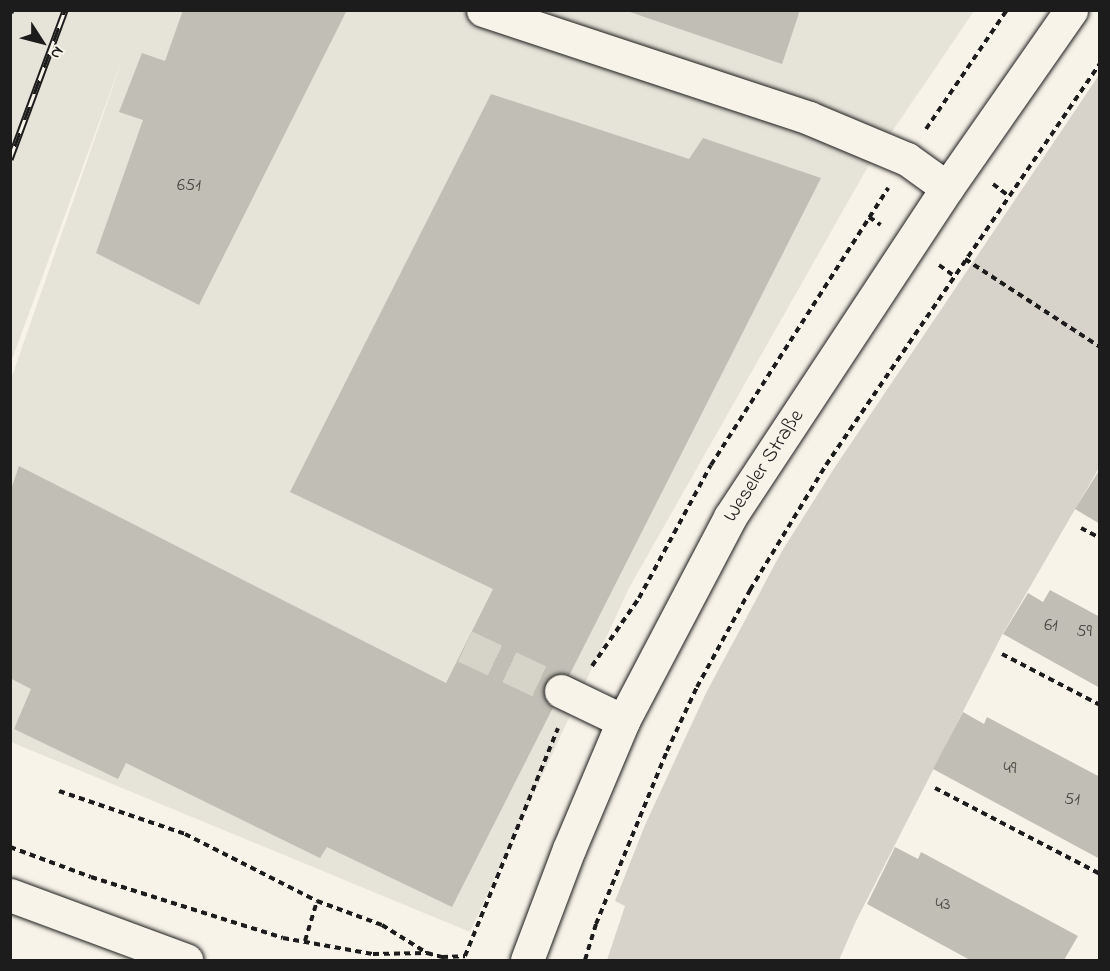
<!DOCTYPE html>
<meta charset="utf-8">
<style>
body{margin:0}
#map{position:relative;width:1110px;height:971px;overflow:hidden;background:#f7f3e8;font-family:"Indie Flower",sans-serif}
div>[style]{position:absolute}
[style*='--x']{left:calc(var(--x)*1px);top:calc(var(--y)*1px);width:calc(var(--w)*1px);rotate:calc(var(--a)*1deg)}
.built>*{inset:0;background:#e6e3d9}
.green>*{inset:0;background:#d7d3cb}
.building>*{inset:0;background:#c0beb5}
.minor-tunnel>*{height:33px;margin-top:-16.5px;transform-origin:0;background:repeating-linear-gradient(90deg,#d6d3c9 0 33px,transparent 0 49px)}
.path>*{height:4px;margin-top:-2px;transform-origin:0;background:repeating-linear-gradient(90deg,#1c1c1c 0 6px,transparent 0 10.5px)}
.roads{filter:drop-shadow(0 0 2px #1c1c1c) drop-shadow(0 0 2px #1c1c1c)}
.minor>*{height:33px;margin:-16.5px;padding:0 16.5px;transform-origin:16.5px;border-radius:16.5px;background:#f7f3e8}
.major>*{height:33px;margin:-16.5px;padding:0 16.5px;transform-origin:16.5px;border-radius:16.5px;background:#f7f3e8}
.rail>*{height:7px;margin-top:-3.5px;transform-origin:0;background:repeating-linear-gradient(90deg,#f7f3e8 0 14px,#1c1c1c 0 28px);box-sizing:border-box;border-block:2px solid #1c1c1c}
span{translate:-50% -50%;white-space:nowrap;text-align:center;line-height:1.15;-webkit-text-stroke:4.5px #f7f3e8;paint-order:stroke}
.number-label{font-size:18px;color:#454442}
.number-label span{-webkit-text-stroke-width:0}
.street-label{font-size:21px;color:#1c1c1c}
.frame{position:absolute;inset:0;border:12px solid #1c1c1c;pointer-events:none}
.north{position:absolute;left:12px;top:12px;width:60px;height:60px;-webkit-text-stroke:4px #f7f3e8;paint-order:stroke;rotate:126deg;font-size:16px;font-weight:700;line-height:24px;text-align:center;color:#1c1c1c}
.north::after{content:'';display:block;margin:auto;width:21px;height:27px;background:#1c1c1c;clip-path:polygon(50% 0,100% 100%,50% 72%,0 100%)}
</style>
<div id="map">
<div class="built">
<div style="clip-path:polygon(11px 11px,974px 11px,866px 170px,629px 588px,470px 932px,11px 742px,11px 379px,125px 52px,11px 362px)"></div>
</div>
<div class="green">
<div style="clip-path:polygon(1099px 75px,1099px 468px,1002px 635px,856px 921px,839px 960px,607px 960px,625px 906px,615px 901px,645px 825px,706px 693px,782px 551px,835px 467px)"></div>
</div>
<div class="building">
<div style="clip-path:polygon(183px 10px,347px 10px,199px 305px,96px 253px,143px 120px,119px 112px,142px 53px,165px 61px)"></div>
<div style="clip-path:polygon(624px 10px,800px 10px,782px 64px)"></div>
<div style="clip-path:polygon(491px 94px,689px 159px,703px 138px,821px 178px,452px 907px,327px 847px,320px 858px,126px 763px,118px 779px,14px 729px,31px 689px,10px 678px,10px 492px,19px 466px,446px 683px,493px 589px,290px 492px)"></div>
<div style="clip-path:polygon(1100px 469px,1100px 524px,1075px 509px)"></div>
<div style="clip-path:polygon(1050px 590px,1100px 617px,1100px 688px,1003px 634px,1028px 593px,1043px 602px)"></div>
<div style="clip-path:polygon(963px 712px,984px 724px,987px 717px,1100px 777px,1100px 859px,933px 769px)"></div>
<div style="clip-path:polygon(895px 847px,918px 859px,921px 852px,1078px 936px,1064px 960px,970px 960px,867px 904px)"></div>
</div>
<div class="minor-tunnel">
<div style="--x:465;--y:646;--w:106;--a:25.1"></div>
</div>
<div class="path">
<div style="--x:926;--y:129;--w:144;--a:-55.8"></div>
<div style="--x:993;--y:184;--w:20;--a:37"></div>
<div style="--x:869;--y:217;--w:14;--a:34"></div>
<div style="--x:965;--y:259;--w:161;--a:33.1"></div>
<div style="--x:939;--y:265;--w:19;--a:36"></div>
<div style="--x:10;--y:437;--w:1;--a:0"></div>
<div style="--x:1081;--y:528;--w:21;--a:28"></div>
<div style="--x:1002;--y:654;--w:110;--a:27.5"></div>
<div style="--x:592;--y:666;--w:83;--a:-55.3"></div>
<div style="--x:639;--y:598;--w:151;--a:-61.6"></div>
<div style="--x:711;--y:465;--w:329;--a:-57.4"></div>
<div style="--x:935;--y:788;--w:186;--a:27.5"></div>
<div style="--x:59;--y:791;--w:133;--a:18.8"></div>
<div style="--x:185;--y:834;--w:148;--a:26.9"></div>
<div style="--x:317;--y:901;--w:69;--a:20.3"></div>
<div style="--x:382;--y:925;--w:53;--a:31.9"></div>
<div style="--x:10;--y:847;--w:86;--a:20.3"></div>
<div style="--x:91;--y:877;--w:201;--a:17.6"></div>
<div style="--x:283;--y:938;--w:91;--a:10.1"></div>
<div style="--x:373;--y:954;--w:54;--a:-1.1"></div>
<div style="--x:427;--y:953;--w:16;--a:15"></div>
<div style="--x:442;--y:957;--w:23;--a:-2"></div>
<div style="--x:465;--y:956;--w:246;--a:-67.8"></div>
<div style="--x:305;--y:941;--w:42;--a:-73.3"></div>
<div style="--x:585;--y:960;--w:38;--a:-73"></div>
<div style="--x:596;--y:924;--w:187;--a:-67.7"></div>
<div style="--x:667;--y:751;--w:71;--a:-64.9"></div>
<div style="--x:697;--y:687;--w:111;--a:-61.3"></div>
<div style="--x:750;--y:590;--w:146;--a:-58.7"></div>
<div style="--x:826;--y:465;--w:486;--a:-55.7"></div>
</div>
<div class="roads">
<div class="minor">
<div style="--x:483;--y:10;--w:343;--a:18.3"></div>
<div style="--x:809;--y:118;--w:106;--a:22.7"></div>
<div style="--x:907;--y:159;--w:49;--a:35.9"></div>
<div style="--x:561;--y:691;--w:69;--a:25.8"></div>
</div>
<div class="major">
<div style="--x:10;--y:895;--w:188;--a:20.3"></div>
<div style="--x:527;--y:960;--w:119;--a:-69.3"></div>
<div style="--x:569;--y:849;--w:139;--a:-67.1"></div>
<div style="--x:623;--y:721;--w:230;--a:-62.3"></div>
<div style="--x:730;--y:517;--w:394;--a:-56.6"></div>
<div style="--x:947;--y:188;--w:217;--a:-55.1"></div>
</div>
</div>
<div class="rail">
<div style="--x:10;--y:12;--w:2;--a:-63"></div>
<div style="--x:10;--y:159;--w:159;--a:-69.7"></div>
</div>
<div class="number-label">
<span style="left:189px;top:186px">651</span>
<span style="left:1051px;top:626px">61</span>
<span style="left:1084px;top:632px">59</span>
<span style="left:1010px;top:769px">49</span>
<span style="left:1072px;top:800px">51</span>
<span style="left:943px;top:905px">43</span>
</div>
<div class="street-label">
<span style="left:764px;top:466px;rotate:-57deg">Weseler Straße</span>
</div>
<div class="frame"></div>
<div class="north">N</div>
</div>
